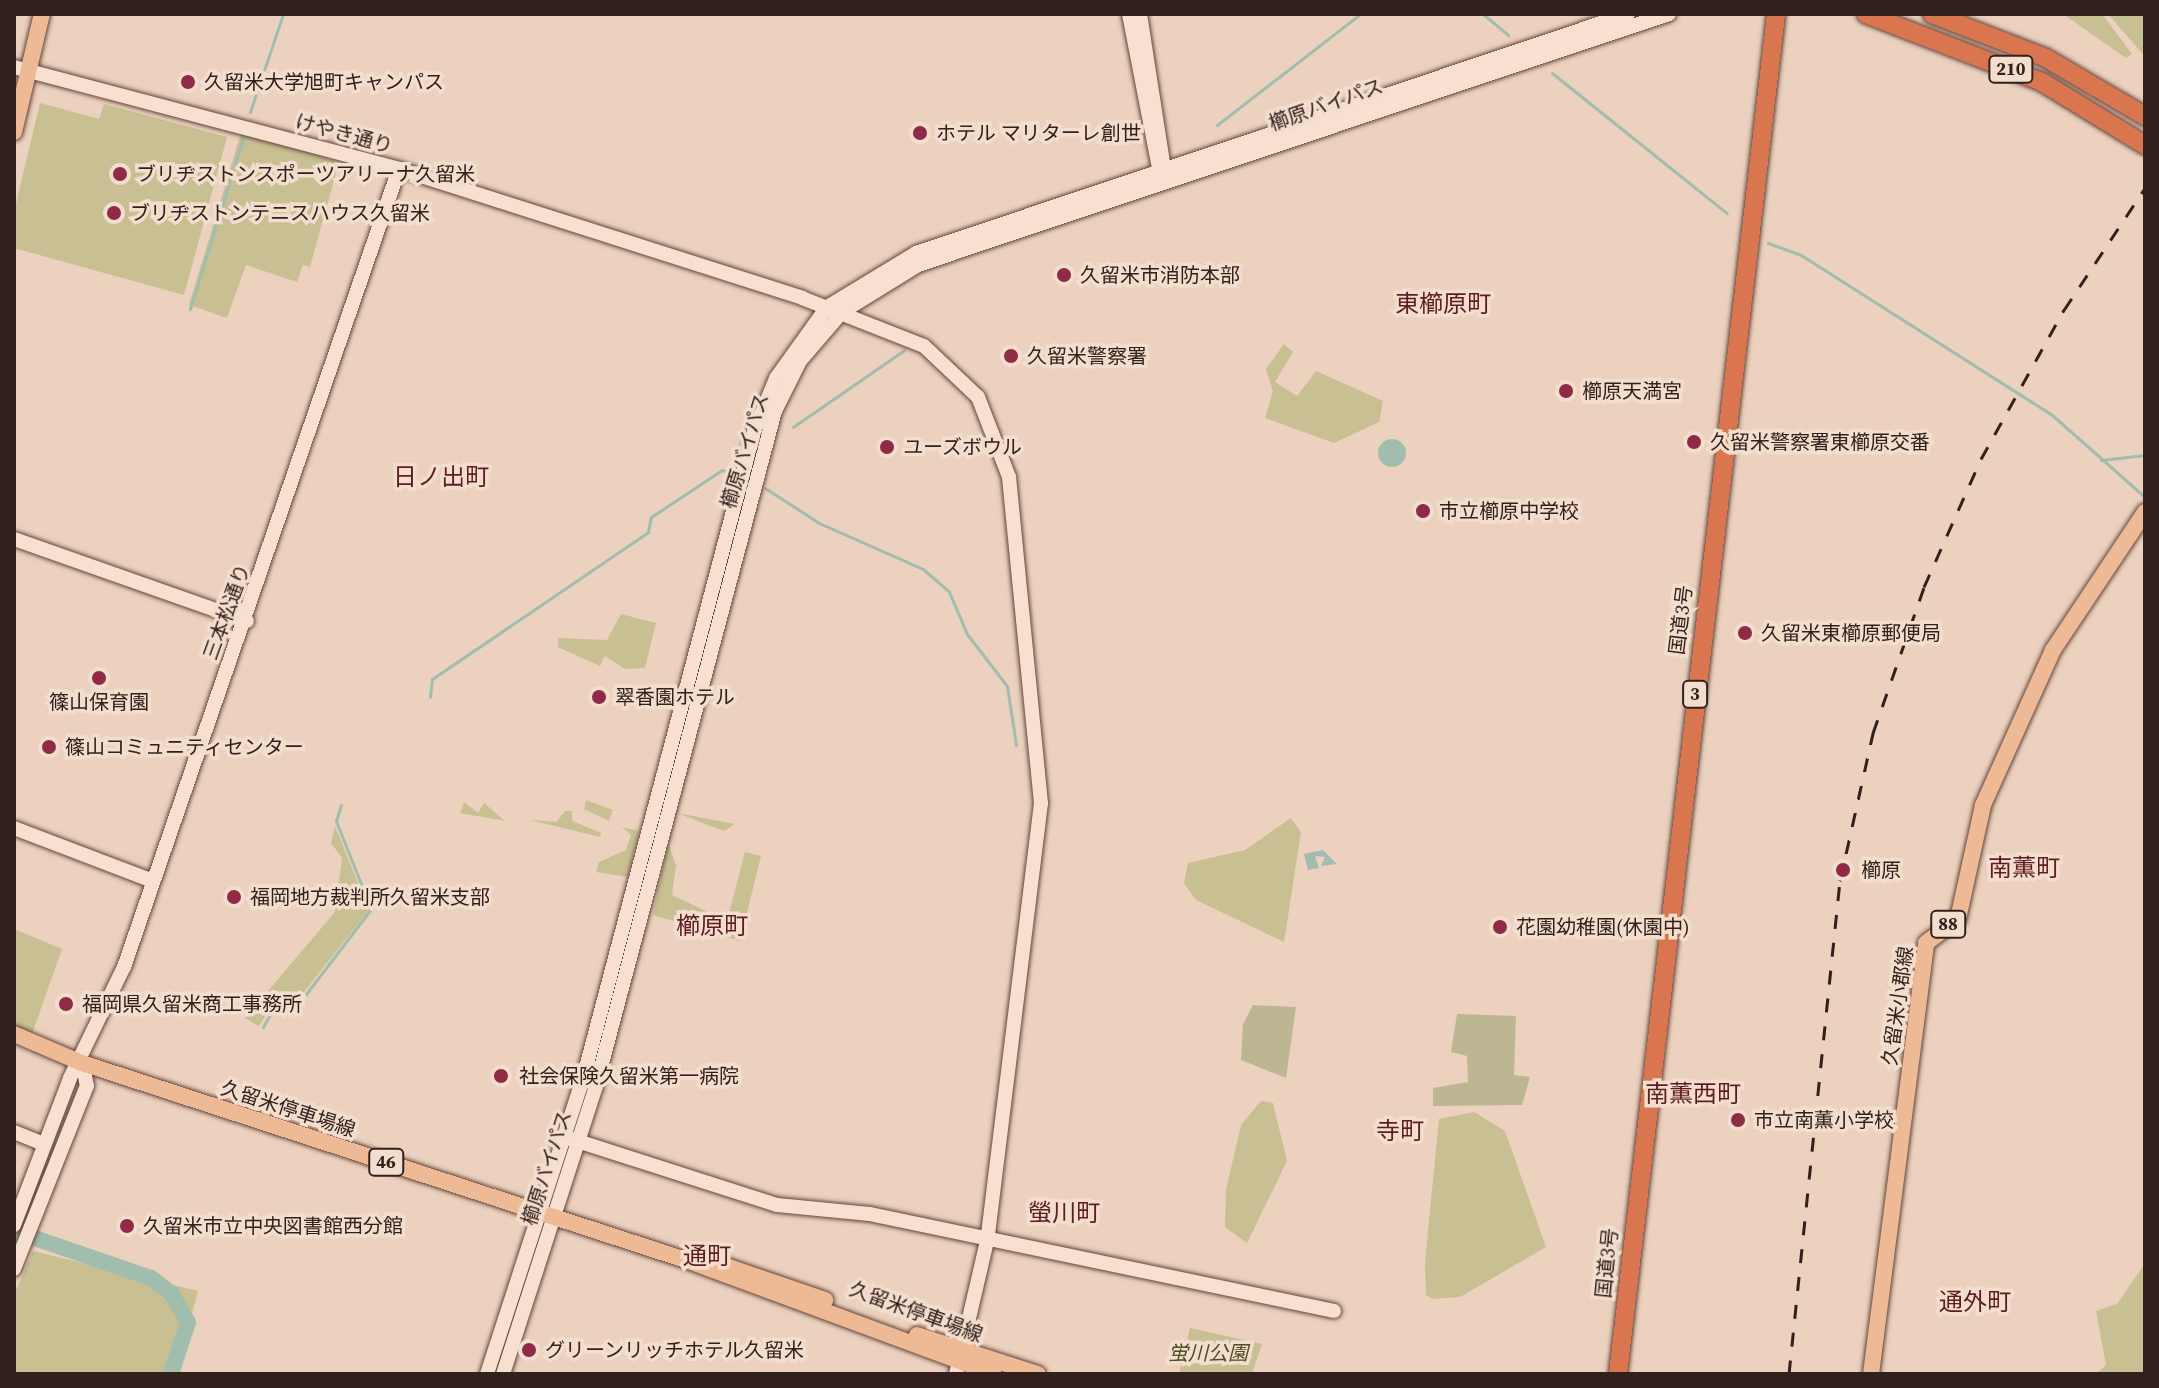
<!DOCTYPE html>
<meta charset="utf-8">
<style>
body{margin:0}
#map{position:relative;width:2159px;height:1388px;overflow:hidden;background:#ebd1be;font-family:"Source Serif 4","Noto Sans JP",serif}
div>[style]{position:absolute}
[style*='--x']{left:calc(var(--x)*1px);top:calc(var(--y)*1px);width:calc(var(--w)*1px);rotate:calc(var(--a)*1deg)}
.green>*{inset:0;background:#c8bf93}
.cemetery>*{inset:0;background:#bdb692}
.water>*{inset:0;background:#a1bdad}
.round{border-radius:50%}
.stream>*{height:3px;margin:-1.5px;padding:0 1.5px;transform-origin:1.5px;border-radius:1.5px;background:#a1bdad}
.river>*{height:16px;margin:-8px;padding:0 8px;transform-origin:8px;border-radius:8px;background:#a1bdad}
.roads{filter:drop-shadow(0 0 2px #64443b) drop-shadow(0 0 2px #64443b)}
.secondary>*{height:14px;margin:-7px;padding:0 7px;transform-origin:7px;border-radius:7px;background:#f7e0d0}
.primary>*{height:16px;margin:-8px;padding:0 8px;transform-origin:8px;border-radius:8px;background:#eeba96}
.highway>*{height:18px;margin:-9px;padding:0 9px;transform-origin:9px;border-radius:9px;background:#d97650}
.rail>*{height:3px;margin-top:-1.5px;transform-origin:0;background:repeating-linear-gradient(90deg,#32201c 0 14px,transparent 0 28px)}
.dots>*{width:22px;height:22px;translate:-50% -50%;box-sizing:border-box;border:4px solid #f3ddcd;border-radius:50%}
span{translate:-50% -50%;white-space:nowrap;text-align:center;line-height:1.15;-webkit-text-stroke:7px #f3ddcd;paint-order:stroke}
.shield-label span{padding:2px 6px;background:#f3ddcd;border:2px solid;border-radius:6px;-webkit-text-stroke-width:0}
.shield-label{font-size:18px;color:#32201c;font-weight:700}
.poi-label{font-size:20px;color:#32201c}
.left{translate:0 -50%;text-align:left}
.street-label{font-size:20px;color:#32201c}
.park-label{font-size:20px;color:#4e4d23;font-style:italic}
.quarter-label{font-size:24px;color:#5d1d22}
.frame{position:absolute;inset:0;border:16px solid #32201c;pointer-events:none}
</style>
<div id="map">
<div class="green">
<div style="clip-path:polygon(2063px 14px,2102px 14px,2132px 54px,2126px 58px)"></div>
<div style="clip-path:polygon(2108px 14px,2145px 14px,2145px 55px,2142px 53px)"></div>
<div style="clip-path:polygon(40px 103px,99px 119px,104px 104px,227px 137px,184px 295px,14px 248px,14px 212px)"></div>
<div style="clip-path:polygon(241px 133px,339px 162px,310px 267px,303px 265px,297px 282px,246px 265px,227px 318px,189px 305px)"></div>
<div style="clip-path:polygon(1284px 344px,1293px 352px,1275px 382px,1297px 396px,1316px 371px,1383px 401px,1379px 422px,1334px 443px,1265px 418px,1273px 391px,1266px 369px)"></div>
<div style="clip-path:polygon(621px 614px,656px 623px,645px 668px,625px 669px,605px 656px,600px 666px,558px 647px,558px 638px,607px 640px)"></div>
<div style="clip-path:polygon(586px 800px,613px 810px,609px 821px,584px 809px)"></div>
<div style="clip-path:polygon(464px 802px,478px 813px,484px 803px,505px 821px,460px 813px)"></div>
<div style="clip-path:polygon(565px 811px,572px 811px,572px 821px,601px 833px,600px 837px,530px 820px,557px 822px)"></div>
<div style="clip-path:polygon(677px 813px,735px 824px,724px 831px)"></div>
<div style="clip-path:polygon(1291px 818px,1301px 832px,1284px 942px,1196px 900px,1184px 883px,1188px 863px,1245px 850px)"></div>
<div style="clip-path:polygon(335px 826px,369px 910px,304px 992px,274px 1002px,259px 1026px,245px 1018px,335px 912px,342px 858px,331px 843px)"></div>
<div style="clip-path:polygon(622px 827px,639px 831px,628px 877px,596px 872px,599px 862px,626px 850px,631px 835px)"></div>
<div style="clip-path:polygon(668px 843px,676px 865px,672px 895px,727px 921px,745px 852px,761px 856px,740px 941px,653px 915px)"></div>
<div style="clip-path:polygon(14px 929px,62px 949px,32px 1034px,14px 1030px)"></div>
<div style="clip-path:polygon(1261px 1101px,1273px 1103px,1287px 1161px,1247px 1243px,1225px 1227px,1226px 1190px,1241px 1125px)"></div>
<div style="clip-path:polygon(1474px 1112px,1505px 1131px,1546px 1247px,1460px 1297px,1433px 1299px,1426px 1295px,1425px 1262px,1439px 1119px)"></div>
<div style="clip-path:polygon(33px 1251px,198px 1291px,176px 1374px,14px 1372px,14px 1295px)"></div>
<div style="clip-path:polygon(2145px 1263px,2145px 1374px,2096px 1374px,2106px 1365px,2096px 1311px,2117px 1304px)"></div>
<div style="clip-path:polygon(1190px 1328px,1262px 1344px,1252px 1374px,1179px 1374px)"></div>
</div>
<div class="cemetery">
<div style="clip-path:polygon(1253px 1005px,1296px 1007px,1286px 1078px,1241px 1060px,1243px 1024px)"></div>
<div style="clip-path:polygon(1457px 1014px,1516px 1016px,1514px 1075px,1530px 1077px,1522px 1105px,1433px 1106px,1433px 1088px,1468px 1082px,1467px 1056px,1451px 1052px)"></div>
</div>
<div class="water">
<div class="round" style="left:1378px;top:439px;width:28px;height:28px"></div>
<div style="clip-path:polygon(1323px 850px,1337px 864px,1321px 866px,1325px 857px,1315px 856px,1319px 868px,1308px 870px,1304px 854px)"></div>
</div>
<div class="stream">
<div style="--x:1483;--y:14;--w:33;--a:40"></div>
<div style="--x:1552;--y:73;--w:224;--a:38.7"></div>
<div style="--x:250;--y:112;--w:103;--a:-71.4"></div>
<div style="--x:1217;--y:125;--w:181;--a:-37.8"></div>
<div style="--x:1768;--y:243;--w:35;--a:20"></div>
<div style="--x:1801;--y:255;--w:298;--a:32.5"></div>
<div style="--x:2052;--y:415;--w:124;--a:41.4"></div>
<div style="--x:190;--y:309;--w:179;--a:-72.8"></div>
<div style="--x:793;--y:427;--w:135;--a:-34.7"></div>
<div style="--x:2101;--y:460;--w:44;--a:-6.5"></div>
<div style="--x:765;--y:488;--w:64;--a:32.9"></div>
<div style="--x:819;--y:523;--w:114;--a:23.9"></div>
<div style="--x:923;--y:569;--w:35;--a:41"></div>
<div style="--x:949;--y:592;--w:46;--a:66.8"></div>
<div style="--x:967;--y:634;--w:66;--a:52.4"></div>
<div style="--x:1007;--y:686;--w:60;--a:81.3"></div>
<div style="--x:430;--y:697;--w:18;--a:-84"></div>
<div style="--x:432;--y:679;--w:261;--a:-34.2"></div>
<div style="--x:648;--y:532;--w:15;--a:-79"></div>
<div style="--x:651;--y:517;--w:85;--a:-33.5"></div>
<div style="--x:722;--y:470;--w:12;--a:20"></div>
<div style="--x:263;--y:1027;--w:26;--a:-61"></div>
<div style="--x:276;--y:1004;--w:32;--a:-18"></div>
<div style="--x:306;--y:994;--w:107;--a:-52.6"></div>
<div style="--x:371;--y:909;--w:95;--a:-111.7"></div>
<div style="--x:336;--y:821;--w:17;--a:-73"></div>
</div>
<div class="river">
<div style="--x:14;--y:1231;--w:145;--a:18.9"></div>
<div style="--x:151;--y:1278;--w:25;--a:37"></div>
<div style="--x:171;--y:1293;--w:34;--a:60"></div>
<div style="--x:188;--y:1322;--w:55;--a:108.1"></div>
</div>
<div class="roads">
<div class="secondary">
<div style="--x:1129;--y:14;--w:167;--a:79"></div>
<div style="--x:1140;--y:14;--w:163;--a:81.2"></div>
<div style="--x:14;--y:67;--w:398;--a:14.8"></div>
<div style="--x:399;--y:169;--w:423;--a:17.7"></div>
<div style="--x:802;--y:298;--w:131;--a:21.5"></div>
<div style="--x:924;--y:346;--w:74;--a:43.4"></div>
<div style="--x:978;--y:397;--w:86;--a:68.8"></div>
<div style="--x:1009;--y:477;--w:328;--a:84.4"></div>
<div style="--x:1041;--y:803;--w:441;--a:97"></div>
<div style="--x:987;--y:1241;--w:137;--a:103.1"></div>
<div style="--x:14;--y:539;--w:247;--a:19.4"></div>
<div style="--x:14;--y:828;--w:149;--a:20.9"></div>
<div style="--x:14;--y:1132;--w:32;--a:22"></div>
<div style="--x:568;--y:1138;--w:219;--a:17.8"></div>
<div style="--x:777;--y:1205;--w:93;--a:5.5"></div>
<div style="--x:870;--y:1214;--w:474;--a:11.8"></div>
<div style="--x:14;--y:1225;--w:157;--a:-69.1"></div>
<div style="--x:70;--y:1078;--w:123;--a:-64.1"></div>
<div style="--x:124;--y:967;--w:844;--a:-70.99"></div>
<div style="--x:14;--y:1269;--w:197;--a:-68.3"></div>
<div style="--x:87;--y:1086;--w:24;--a:-102"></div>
<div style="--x:487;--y:1374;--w:310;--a:-72"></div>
<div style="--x:583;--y:1079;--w:669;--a:-75.2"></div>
<div style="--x:754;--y:432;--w:58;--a:-67.8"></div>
<div style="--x:776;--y:378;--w:87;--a:-54.3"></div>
<div style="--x:827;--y:307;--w:104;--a:-31.2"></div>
<div style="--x:916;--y:253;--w:751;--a:-18.56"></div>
<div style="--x:503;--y:1374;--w:303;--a:-72.1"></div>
<div style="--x:596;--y:1086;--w:698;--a:-75.15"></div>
<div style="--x:775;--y:411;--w:56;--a:-63.4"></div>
<div style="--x:800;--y:361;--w:65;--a:-49.4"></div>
<div style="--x:842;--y:312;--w:89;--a:-31.7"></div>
<div style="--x:918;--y:265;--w:792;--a:-18.48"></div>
</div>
<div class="primary">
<div style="--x:14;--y:132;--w:121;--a:-76.7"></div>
<div style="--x:14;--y:1034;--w:74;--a:23.1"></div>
<div style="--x:82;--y:1063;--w:638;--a:18.07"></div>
<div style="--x:689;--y:1261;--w:325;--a:20.3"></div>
<div style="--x:726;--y:1266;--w:105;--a:19"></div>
<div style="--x:917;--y:1335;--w:127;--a:17.9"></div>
<div style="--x:1871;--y:1374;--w:434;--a:-82.7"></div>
<div style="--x:1926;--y:943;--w:40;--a:-37"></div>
<div style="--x:1958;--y:919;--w:117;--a:-77.6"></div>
<div style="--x:1983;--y:805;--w:170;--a:-65.7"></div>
<div style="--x:2053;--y:650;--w:166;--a:-56.3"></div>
</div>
<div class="highway">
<div style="--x:1866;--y:14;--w:189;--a:21.1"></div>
<div style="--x:2042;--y:82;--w:121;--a:31.5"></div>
<div style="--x:1932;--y:14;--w:122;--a:21.1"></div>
<div style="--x:2046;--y:58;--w:115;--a:30.4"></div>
<div style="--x:1618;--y:1374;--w:1369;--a:-83.37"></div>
</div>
</div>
<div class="rail">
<div style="--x:1789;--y:1374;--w:496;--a:-84.1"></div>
<div style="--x:1840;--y:881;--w:152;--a:-77.4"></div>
<div style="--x:1873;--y:733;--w:155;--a:-70.7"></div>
<div style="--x:1924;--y:587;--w:140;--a:-66"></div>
<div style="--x:1981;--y:459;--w:171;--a:-60.9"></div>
<div style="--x:2064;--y:310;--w:146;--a:-56.4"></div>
</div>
<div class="dots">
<div style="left:188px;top:82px;background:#8f2a47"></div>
<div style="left:920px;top:133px;background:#8f2a47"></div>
<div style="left:120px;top:174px;background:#8f2a47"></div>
<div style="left:114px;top:213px;background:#8f2a47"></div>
<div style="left:1064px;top:275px;background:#8f2a47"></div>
<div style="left:1011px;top:356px;background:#8f2a47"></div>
<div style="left:1566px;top:391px;background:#8f2a47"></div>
<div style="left:1694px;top:442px;background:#8f2a47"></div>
<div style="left:887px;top:447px;background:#8f2a47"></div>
<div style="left:1423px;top:511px;background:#8f2a47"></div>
<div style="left:1745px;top:633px;background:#8f2a47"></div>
<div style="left:99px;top:678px;background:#8f2a47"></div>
<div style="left:599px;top:697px;background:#8f2a47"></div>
<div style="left:49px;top:747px;background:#8f2a47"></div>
<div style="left:1843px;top:870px;background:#8f2a47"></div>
<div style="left:234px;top:897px;background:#8f2a47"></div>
<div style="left:1500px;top:927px;background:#8f2a47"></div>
<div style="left:66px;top:1004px;background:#8f2a47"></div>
<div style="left:501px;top:1076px;background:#8f2a47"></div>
<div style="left:1738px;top:1120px;background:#8f2a47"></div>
<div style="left:127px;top:1226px;background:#8f2a47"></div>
<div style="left:529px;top:1350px;background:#8f2a47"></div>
</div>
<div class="shield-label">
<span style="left:2011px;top:69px">210</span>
<span style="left:1695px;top:694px">3</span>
<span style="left:1948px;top:924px">88</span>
<span style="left:386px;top:1162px">46</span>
</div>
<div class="poi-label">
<span class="left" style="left:204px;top:82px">久留米大学旭町キャンパス</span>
<span class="left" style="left:936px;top:133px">ホテル マリターレ創世</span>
<span class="left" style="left:136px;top:174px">ブリヂストンスポーツアリーナ久留米</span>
<span class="left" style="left:130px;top:213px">ブリヂストンテニスハウス久留米</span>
<span class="left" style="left:1080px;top:275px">久留米市消防本部</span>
<span class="left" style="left:1027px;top:356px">久留米警察署</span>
<span class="left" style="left:1582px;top:391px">櫛原天満宮</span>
<span class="left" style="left:1710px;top:442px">久留米警察署東櫛原交番</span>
<span class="left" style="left:903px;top:447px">ユーズボウル</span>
<span class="left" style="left:1439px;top:511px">市立櫛原中学校</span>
<span class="left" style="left:1761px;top:633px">久留米東櫛原郵便局</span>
<span class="left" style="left:615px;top:697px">翠香園ホテル</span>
<span style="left:99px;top:702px">篠山保育園</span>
<span class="left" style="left:65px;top:747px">篠山コミュニティセンター</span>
<span class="left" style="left:1861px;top:870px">櫛原</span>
<span class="left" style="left:250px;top:897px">福岡地方裁判所久留米支部</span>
<span class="left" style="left:1516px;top:927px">花園幼稚園(休園中)</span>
<span class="left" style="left:82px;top:1004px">福岡県久留米商工事務所</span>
<span class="left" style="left:519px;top:1076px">社会保険久留米第一病院</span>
<span class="left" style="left:1754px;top:1120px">市立南薫小学校</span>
<span class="left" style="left:143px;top:1226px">久留米市立中央図書館西分館</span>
<span class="left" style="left:545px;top:1350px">グリーンリッチホテル久留米</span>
</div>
<div class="street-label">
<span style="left:1326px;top:105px;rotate:-19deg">櫛原バイパス</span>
<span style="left:344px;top:134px;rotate:15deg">けやき通り</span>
<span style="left:745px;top:451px;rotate:-73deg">櫛原バイパス</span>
<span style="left:227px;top:612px;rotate:-70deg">三本松通り</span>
<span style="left:1681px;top:620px;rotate:-83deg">国道3号</span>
<span style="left:1898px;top:1006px;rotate:-82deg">久留米小郡線</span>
<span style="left:288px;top:1109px;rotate:18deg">久留米停車場線</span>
<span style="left:547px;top:1168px;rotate:-72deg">櫛原バイパス</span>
<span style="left:1607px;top:1263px;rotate:-84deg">国道3号</span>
<span style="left:916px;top:1312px;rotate:20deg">久留米停車場線</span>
</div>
<div class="park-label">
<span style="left:1208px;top:1353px">蛍川公園</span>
</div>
<div class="quarter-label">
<span style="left:1443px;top:304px">東櫛原町</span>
<span style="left:441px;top:477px">日ノ出町</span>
<span style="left:2024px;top:868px">南薫町</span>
<span style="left:712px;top:926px">櫛原町</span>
<span style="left:1693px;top:1094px">南薫西町</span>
<span style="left:1400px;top:1131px">寺町</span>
<span style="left:1064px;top:1213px">螢川町</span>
<span style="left:707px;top:1256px">通町</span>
<span style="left:1975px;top:1302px">通外町</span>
</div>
<div class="frame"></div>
</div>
